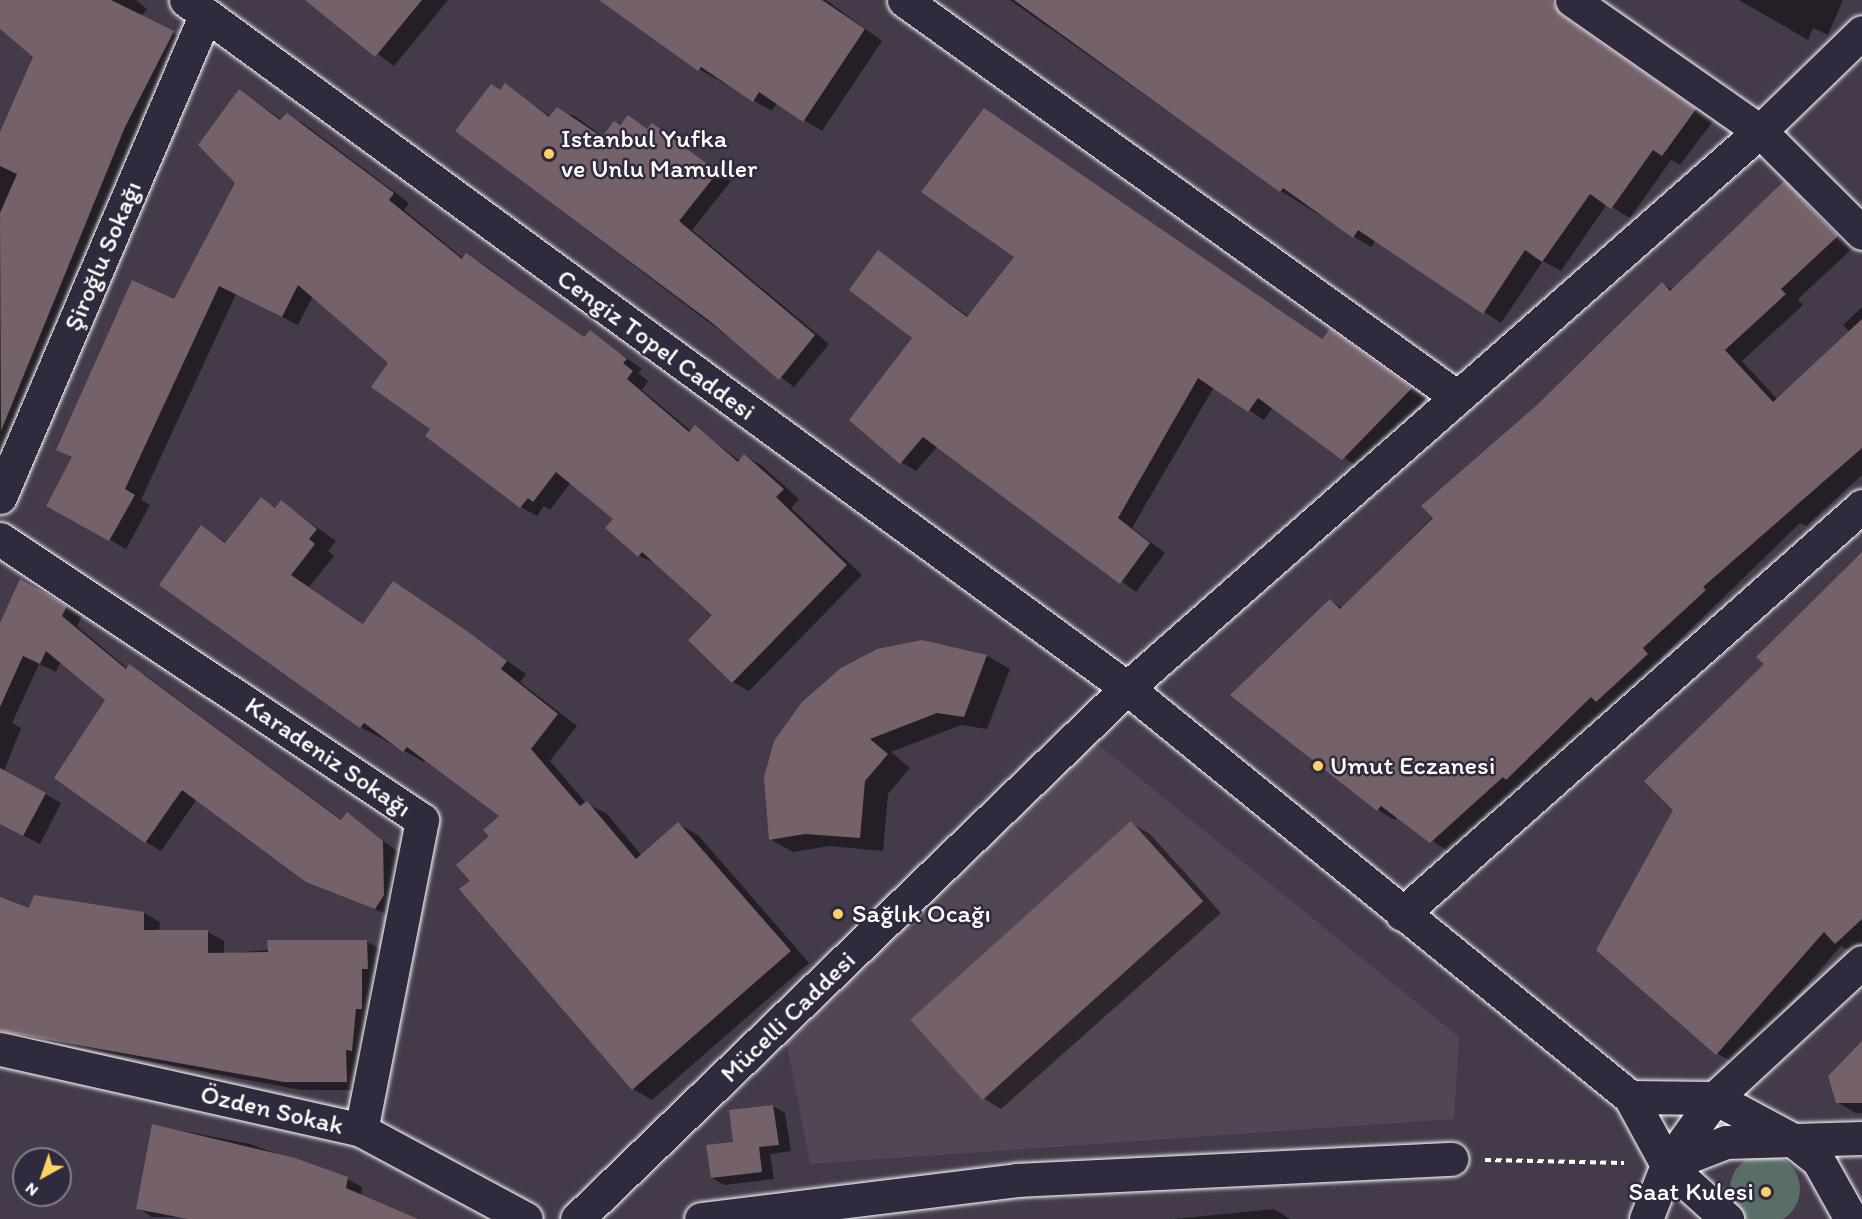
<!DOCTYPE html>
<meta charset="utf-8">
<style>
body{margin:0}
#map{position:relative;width:1862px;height:1219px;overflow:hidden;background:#443a4a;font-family:Itim,sans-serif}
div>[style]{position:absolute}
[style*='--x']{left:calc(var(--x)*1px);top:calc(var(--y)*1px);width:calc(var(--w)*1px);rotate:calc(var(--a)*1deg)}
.built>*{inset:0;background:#534654}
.green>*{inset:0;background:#5a6e68}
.round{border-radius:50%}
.shadow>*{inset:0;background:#0007}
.building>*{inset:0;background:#75616a;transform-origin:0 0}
.path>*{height:4px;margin-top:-2px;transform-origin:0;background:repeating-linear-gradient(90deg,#fff 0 6px,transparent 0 10.5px)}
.roads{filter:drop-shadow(0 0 2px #fff) drop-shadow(0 0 2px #fff)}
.street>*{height:33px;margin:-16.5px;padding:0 16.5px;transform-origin:16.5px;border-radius:16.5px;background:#2f2a3d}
.secondary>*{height:33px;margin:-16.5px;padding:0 16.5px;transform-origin:16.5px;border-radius:16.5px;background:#2f2a3d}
.dots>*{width:16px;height:16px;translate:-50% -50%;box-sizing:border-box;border:3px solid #2f2a3d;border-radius:50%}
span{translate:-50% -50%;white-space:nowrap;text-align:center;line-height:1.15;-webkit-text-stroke:5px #2f2a3d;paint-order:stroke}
.poi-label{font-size:26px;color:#fff}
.left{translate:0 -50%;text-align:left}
.right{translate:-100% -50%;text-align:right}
.street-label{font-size:26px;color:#fff}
.north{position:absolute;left:12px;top:1147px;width:60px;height:60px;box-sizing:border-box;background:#2f2a3d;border:2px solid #827f8b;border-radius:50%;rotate:220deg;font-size:16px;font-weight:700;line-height:24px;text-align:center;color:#fff}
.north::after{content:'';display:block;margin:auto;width:21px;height:27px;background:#ffd166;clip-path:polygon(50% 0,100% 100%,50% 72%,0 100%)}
</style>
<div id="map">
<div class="built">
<div style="clip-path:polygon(1095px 742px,1459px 1037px,1454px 1119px,810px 1164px,787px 1044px)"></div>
</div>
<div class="green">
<div class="round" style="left:1730px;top:1154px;width:70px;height:70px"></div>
</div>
<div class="shadow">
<div style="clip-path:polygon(0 0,136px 0,147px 9px,141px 16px,190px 42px,0 466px,0 136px,35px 56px,0 27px)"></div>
<div style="clip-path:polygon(306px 0,448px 0,394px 66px)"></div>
<div style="clip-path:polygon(621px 0,826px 0,882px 41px,822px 131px,777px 103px,772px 111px,699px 69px)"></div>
<div style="clip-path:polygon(1010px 0,1536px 0,1713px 121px,1680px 165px,1671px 160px,1630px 218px,1607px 204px,1561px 271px,1543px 261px,1501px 323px,1376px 240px,1371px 247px,1281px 191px)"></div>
<div style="clip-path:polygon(1739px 0,1843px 0,1828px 35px,1813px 28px,1808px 40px)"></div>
<div style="clip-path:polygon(506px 85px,551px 117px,573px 115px,604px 137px,628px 117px,649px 130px,652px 125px,731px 181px,692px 230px,829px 344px,794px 387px,457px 131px)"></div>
<div style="clip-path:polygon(240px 90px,282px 120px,287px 115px,304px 124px,409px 203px,404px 210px,464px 259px,467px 255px,483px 264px,585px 338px,590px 332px,642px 369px,638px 373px,648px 381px,642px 390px,691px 431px,695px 427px,740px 461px,745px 456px,761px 465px,799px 499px,791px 508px,862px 575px,749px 691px,733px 682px,715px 615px,656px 563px,639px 556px,615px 519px,571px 482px,550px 510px,544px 506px,537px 516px,521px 507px,427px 436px,432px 429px,390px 363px,313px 296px,298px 325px,236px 294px,141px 500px,150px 505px,126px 549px,48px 505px,73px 458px,57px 449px,175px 301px,237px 183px)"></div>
<div style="clip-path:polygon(984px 110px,1323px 340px,1330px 331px,1426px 398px,1359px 468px,1273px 407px,1264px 420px,1214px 387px,1132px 528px,1165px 553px,1136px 592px,938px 446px,916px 471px,901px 462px,914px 337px,879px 252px,969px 317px,1016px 256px)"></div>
<div style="clip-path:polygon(1784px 183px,1855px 246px,1798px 299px,1803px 305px,1742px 361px,1777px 399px,1850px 332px,1843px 325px,1862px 307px,1862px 475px,1806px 526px,1800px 523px,1660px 659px,1665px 664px,1615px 711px,1608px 708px,1525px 789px,1520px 787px,1449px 852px,1398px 817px,1395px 820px,1378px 810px,1330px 601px,1343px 608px,1662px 284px,1673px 290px)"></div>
<div style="clip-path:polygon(261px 499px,277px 508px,281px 502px,336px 541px,328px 551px,334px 556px,309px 587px,365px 625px,413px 595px,526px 674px,520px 682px,577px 726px,550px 761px,586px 803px,607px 814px,642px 856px,678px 824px,698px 835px,809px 963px,652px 1100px,633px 1089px,472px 881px,502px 816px,426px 759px,424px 762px,361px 727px,161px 585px,202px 527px,227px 543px)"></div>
<div style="clip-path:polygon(1862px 553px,1862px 948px,1856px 954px,1841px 946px,1736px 1065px,1717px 1053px,1766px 664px)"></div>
<div style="clip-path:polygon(21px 581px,82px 616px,77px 626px,128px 669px,145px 675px,342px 820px,348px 814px,398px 852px,399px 904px,391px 916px,300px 877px,197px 799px,161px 851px,146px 842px,107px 700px,61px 661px,56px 672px,39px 664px,12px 723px,21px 728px,4px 771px,61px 803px,40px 844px,0 823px,0 626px)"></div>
<div style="clip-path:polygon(922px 642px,987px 656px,1010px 669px,987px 729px,961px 725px,891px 752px,910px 768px,888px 794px,883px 851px,829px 846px,793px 852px,770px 839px)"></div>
<div style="clip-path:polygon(1131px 823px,1150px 834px,1221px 913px,1001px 1109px,983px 1098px)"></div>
<div style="clip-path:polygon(0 898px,30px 910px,144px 913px,160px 922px,159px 931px,208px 932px,224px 941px,224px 954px,366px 941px,382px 950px,362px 1090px,301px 1090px,0 1033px)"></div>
<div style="clip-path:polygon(1862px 1043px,1862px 1113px,1856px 1113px,1837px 1102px)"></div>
<div style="clip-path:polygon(773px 1106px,785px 1113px,791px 1151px,770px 1154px,774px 1179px,724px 1185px,712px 1178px,734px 1143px)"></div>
<div style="clip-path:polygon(153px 1125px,250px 1144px,347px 1179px,362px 1187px,361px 1196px,414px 1219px,152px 1217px,138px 1208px)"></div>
<div style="clip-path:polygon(1274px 1209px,1290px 1219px,1174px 1219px)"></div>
</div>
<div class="building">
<div style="clip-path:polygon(0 0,111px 0,174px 31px,125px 127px,1px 431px,0 213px,17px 174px,0 166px,0 132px,33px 57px,0 29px)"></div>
<div style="clip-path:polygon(305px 0,422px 0,375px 57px)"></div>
<div style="clip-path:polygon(599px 0,822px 0,865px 29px,803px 122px,759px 92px,753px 102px,701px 67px,698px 71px)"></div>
<div style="clip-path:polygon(1014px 0,1551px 0,1561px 15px,1696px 109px,1662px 156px,1653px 150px,1611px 209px,1590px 194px,1542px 262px,1525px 250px,1483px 314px,1358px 230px,1353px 238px,1283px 188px,1280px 192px)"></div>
<div style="clip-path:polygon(505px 83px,549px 117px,557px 107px,602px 137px,614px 121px,620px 125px,628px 115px,647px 129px,652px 123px,718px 172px,679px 221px,815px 335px,779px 380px,711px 322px,455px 131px,491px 84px,500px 90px)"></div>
<div style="clip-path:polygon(239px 89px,280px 120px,287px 113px,394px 193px,389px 200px,462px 259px,466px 253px,584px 337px,590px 330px,627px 359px,623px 363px,633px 371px,627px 379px,689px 432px,695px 425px,738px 462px,744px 454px,784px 489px,776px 497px,847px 565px,732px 683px,688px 640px,712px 615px,642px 552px,638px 557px,605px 528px,613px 519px,556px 472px,533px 502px,528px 498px,520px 508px,425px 436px,430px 429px,371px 387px,388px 363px,298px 285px,282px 317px,219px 286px,125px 489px,135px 495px,109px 541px,46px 506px,72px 457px,56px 450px,132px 280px,174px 299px,235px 183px,198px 145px)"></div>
<div style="clip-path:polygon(984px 108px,1322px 339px,1330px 329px,1412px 388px,1342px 460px,1258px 398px,1248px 412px,1198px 378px,1118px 518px,1150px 543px,1120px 584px,923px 437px,900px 464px,849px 420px,912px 338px,849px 290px,878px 250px,967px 317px,1014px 257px,921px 192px)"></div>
<div style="clip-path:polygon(1784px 181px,1838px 236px,1781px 289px,1786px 294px,1725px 350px,1773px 402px,1862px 319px,1862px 448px,1703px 587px,1706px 590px,1643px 648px,1648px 654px,1596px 702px,1591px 697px,1506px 780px,1503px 777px,1430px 843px,1381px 806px,1377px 811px,1230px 695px,1330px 599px,1340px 609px,1433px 518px,1421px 506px,1537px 405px,1662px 282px,1670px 291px)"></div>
<div style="clip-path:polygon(261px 497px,275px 508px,281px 500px,317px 529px,309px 539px,315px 544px,291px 575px,363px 624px,393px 581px,467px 631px,507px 661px,501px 669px,558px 714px,531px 749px,580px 806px,587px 801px,636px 859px,678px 822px,791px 951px,632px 1090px,459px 889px,470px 881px,456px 865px,489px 836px,483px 830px,499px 816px,407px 747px,403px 752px,364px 723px,360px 728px,159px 585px,201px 525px,225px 543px)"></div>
<div style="clip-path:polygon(1862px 552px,1862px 919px,1835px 944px,1824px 932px,1716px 1055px,1596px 950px,1673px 810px,1644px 781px,1764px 664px,1756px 657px)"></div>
<div style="clip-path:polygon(20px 579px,67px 606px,62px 616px,126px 669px,129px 664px,341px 820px,347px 812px,383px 841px,384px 895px,375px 909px,306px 882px,182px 790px,145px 843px,54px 778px,105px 700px,46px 651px,40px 664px,23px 656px,0 707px,0 623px)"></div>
<div style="clip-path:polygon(922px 640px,987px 655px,964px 717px,937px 713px,870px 739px,888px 754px,865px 781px,860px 838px,805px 834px,769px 840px,764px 777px,774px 741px,802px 702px,841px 668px,877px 649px)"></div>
<div style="clip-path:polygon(0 768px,46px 793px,23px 836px,0 824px)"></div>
<div style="left:1131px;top:821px;width:108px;height:297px;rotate:48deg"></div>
<div style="clip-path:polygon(34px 895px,144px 912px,144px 930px,208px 930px,208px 953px,268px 952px,267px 940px,367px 940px,368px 969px,362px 969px,362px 1009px,356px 1009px,352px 1051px,346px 1050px,347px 1082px,284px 1082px,0 1031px,0 897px,29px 908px)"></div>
<div style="clip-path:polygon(1862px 1041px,1862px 1103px,1836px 1103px,1828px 1076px)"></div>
<div style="clip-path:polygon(773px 1105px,779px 1145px,759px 1147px,762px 1172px,711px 1178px,706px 1145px,733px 1142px,729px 1110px)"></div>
<div style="clip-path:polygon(152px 1124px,295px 1158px,348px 1177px,346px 1188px,418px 1219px,188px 1219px,136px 1209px)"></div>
</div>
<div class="path">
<div style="--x:1485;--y:1160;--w:139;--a:1.2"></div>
</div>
<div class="roads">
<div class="street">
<div style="--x:904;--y:0;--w:681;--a:35.67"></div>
<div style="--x:1572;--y:0;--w:229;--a:34.9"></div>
<div style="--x:1760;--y:131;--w:144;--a:45"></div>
<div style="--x:0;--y:497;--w:523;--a:-66.92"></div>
<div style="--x:0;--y:539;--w:507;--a:33.66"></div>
<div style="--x:422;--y:820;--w:316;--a:101.1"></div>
<div style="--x:1402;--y:914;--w:615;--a:-41.57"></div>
<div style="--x:1667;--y:1165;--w:82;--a:-54.4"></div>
<div style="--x:1715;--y:1098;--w:200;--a:-42.8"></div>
<div style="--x:701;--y:1219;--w:318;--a:-7"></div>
<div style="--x:1017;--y:1180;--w:435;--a:-2.8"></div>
</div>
<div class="secondary">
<div style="--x:186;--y:0;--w:1166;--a:36.17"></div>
<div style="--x:1127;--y:688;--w:648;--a:39.12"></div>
<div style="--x:1630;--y:1097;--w:77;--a:61.4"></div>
<div style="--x:1667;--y:1165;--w:81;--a:42"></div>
<div style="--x:0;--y:1049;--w:370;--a:12.6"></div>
<div style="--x:361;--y:1130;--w:187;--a:28.3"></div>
<div style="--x:1630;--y:1097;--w:85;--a:0.7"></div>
<div style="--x:1715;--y:1098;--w:86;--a:28.3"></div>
<div style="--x:1791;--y:1139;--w:34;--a:38"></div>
<div style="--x:1818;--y:1160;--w:68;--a:60.8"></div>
<div style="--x:577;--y:1219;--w:765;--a:-43.99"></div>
<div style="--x:1127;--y:688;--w:843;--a:-41.35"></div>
<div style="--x:1760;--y:131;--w:142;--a:-44.1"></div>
<div style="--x:1646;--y:1219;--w:58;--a:-68.7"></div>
<div style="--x:1667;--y:1165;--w:63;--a:-21.3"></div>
<div style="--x:1726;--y:1142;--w:136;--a:-1.7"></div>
</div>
</div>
<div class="dots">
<div style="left:549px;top:154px;background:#ffd166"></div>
<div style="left:1318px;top:766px;background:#ffd166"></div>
<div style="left:838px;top:914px;background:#ffd166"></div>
<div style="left:1766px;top:1192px;background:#ffd166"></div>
</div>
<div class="poi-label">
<span class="left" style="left:561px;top:154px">Istanbul Yufka<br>ve Unlu Mamuller</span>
<span class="left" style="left:1330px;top:766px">Umut Eczanesi</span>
<span class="left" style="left:852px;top:914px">Sağlık Ocağı</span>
<span class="right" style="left:1754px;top:1192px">Saat Kulesi</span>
</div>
<div class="street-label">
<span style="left:103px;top:256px;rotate:-67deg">Şiroğlu Sokağı</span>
<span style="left:656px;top:345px;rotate:36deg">Cengiz Topel Caddesi</span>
<span style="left:328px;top:757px;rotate:34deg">Karadeniz Sokağı</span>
<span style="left:788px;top:1017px;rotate:-44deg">Mücelli Caddesi</span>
<span style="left:272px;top:1110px;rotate:13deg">Özden Sokak</span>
</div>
<div class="north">N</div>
</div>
